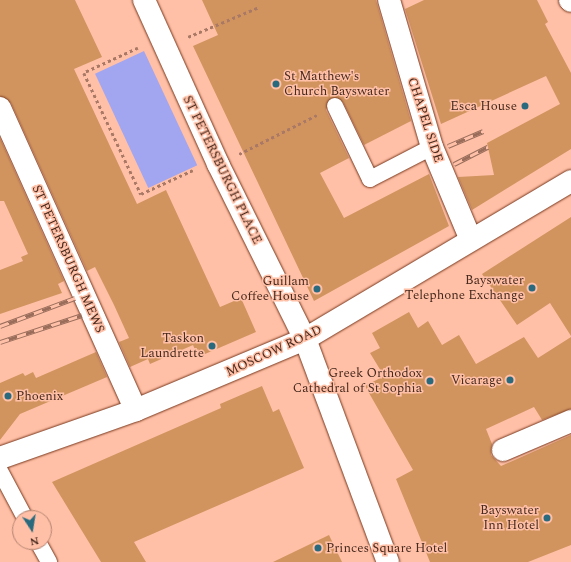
<!DOCTYPE html>
<style>
body{margin:0}
#map{position:relative;width:571px;height:562px;overflow:hidden;background:#ffc0a7;font-family:Spectral,serif}
div>[style]{position:absolute}
[style*='--x']{left:calc(var(--x)*1px);top:calc(var(--y)*1px);width:calc(var(--w)*1px);rotate:calc(var(--a)*1deg)}
.green>*{inset:0;background:#a2a5f0;transform-origin:0 0}
.building>*{inset:0;background:#d1945f}
.path>*{height:2.5px;margin-top:-1.25px;transform-origin:0;background:repeating-linear-gradient(90deg,#a97966 0 3px,transparent 0 6px)}
.roads{filter:drop-shadow(0 0 1px #79371c) drop-shadow(0 0 1px #79371c)}
.service>*{height:16px;margin:-8px;padding:0 8px;transform-origin:8px;border-radius:8px;background:#fff}
.minor>*{height:22px;margin:-11px;padding:0 11px;transform-origin:11px;border-radius:11px;background:#fff}
.rail>*{height:4.5px;margin-top:-2.25px;transform-origin:0;background:repeating-linear-gradient(90deg,#ffc0a7 0 9px,#9a6d5b 0 18px);box-sizing:border-box;border-block:1px solid #9a6d5b}
.dots>*{width:11px;height:11px;translate:-50% -50%;box-sizing:border-box;border:2px solid #ffc0a7;border-radius:50%}
span{translate:-50% -50%;white-space:nowrap;text-align:center;line-height:1.15;-webkit-text-stroke:3px #ffc0a7;paint-order:stroke}
.poi-label{font-size:13px;color:#47291d}
.left{translate:0 -50%;text-align:left}
.right{translate:-100% -50%;text-align:right}
.street-label{font-size:13px;color:#47291d}
.north{position:absolute;left:12px;top:510px;width:40px;height:40px;box-sizing:border-box;background:#ffc0a7;border:1px solid #b58470;border-radius:50%;rotate:168deg;font-size:11px;font-weight:700;line-height:16px;text-align:center;color:#47291d}
.north::after{content:'';display:block;margin:auto;width:14px;height:18px;background:#296a7e;clip-path:polygon(50% 0,100% 100%,50% 72%,0 100%)}
</style>
<div id="map">
<div class="green">
<div style="left:144px;top:51px;width:126px;height:54px;rotate:65deg"></div>
</div>
<div class="building">
<div style="clip-path:polygon(0 0,75px 0,102px 57px,74px 69px,137px 204px,166px 190px,220px 307px,241px 298px,256px 332px,198px 357px,193px 345px,150px 364px,148px 359px,130px 367px,119px 342px,129px 338px,114px 305px,95px 267px,87px 271px,11px 103px,0 96px)"></div>
<div style="clip-path:polygon(202px 0,376px 0,411px 121px,364px 145px,343px 102px,331px 98px,326px 110px,349px 158px,320px 173px,344px 218px,429px 174px,449px 226px,314px 301px,193px 46px,218px 35px)"></div>
<div style="clip-path:polygon(424px 0,537px 0,548px 22px,545px 24px,571px 73px,571px 149px,472px 210px,458px 177px,494px 175px,487px 143px,560px 104px,546px 76px,441px 124px,405px 9px)"></div>
<div style="clip-path:polygon(0 138px,64px 281px,58px 284px,62px 293px,0 314px,0 270px,23px 261px,21px 257px,28px 254px,4px 201px,0 201px)"></div>
<div style="clip-path:polygon(571px 217px,571px 336px,550px 303px,517px 325px,482px 274px)"></div>
<div style="clip-path:polygon(409px 312px,418px 328px,428px 321px,442px 345px,459px 335px,476px 364px,524px 337px,538px 358px,571px 337px,571px 409px,542px 420px,534px 407px,486px 429px,492px 444px,491px 455px,501px 466px,571px 435px,571px 545px,528px 562px,430px 562px,396px 479px,413px 470px,365px 386px,384px 376px,370px 353px,380px 348px,372px 333px)"></div>
<div style="clip-path:polygon(96px 352px,107px 377px,20px 414px,0 440px,0 383px,23px 373px,25px 376px,33px 372px,36px 378px)"></div>
<div style="clip-path:polygon(262px 386px,273px 412px,279px 409px,304px 468px,134px 542px,146px 562px,101px 562px,52px 482px,221px 408px,220px 404px)"></div>
<div style="clip-path:polygon(329px 535px,342px 562px,273px 562px)"></div>
</div>
<div class="path">
<div style="--x:188;--y:37;--w:77;--a:-22.9"></div>
<div style="--x:138;--y:48;--w:60;--a:155.2"></div>
<div style="--x:84;--y:73;--w:134;--a:64.8"></div>
<div style="--x:141;--y:194;--w:57;--a:-24.8"></div>
<div style="--x:239;--y:154;--w:87;--a:-26.6"></div>
</div>
<div class="roads">
<div class="service">
<div style="--x:335;--y:106;--w:81;--a:64.4"></div>
<div style="--x:370;--y:179;--w:70;--a:-27.3"></div>
<div style="--x:0;--y:471;--w:53;--a:62"></div>
<div style="--x:38;--y:542;--w:23;--a:61"></div>
</div>
<div class="minor">
<div style="--x:144;--y:0;--w:180;--a:65.7"></div>
<div style="--x:218;--y:164;--w:195;--a:63.6"></div>
<div style="--x:305;--y:339;--w:238;--a:69.6"></div>
<div style="--x:389;--y:0;--w:153;--a:73.7"></div>
<div style="--x:432;--y:147;--w:99;--a:67.3"></div>
<div style="--x:570;--y:0;--w:1;--a:45"></div>
<div style="--x:0;--y:108;--w:331;--a:65.8"></div>
<div style="--x:503;--y:450;--w:74;--a:-23.1"></div>
<div style="--x:0;--y:458;--w:144;--a:-19.4"></div>
<div style="--x:136;--y:410;--w:183;--a:-22.8"></div>
<div style="--x:305;--y:339;--w:309;--a:-30.7"></div>
</div>
</div>
<div class="rail">
<div style="--x:448;--y:146;--w:38;--a:-23"></div>
<div style="--x:454;--y:164;--w:38;--a:-27"></div>
<div style="--x:0;--y:326;--w:80;--a:-20.5"></div>
<div style="--x:0;--y:342;--w:86;--a:-18.2"></div>
</div>
<div class="dots">
<div style="left:276px;top:84px;background:#296a7e"></div>
<div style="left:525px;top:106px;background:#296a7e"></div>
<div style="left:532px;top:288px;background:#296a7e"></div>
<div style="left:317px;top:289px;background:#296a7e"></div>
<div style="left:212px;top:346px;background:#296a7e"></div>
<div style="left:510px;top:380px;background:#296a7e"></div>
<div style="left:430px;top:381px;background:#296a7e"></div>
<div style="left:8px;top:396px;background:#296a7e"></div>
<div style="left:547px;top:518px;background:#296a7e"></div>
<div style="left:318px;top:548px;background:#296a7e"></div>
</div>
<div class="poi-label">
<span class="left" style="left:284px;top:84px">St Matthew's<br>Church Bayswater</span>
<span class="right" style="left:517px;top:106px">Esca House</span>
<span class="right" style="left:524px;top:288px">Bayswater<br>Telephone Exchange</span>
<span class="right" style="left:309px;top:289px">Guillam<br>Coffee House</span>
<span class="right" style="left:204px;top:346px">Taskon<br>Laundrette</span>
<span class="right" style="left:422px;top:381px">Greek Orthodox<br>Cathedral of St Sophia</span>
<span class="right" style="left:502px;top:380px">Vicarage</span>
<span class="left" style="left:16px;top:396px">Phoenix</span>
<span class="right" style="left:539px;top:518px">Bayswater<br>Inn Hotel</span>
<span class="left" style="left:326px;top:548px">Princes Square Hotel</span>
</div>
<div class="street-label">
<span style="left:425px;top:120px;rotate:72deg">CHAPEL SIDE</span>
<span style="left:222px;top:170px;rotate:64deg">ST PETERSBURGH PLACE</span>
<span style="left:68px;top:259px;rotate:66deg">ST PETERSBURGH MEWS</span>
<span style="left:274px;top:351px;rotate:-25deg">MOSCOW ROAD</span>
</div>
<div class="north">N</div>
</div>
